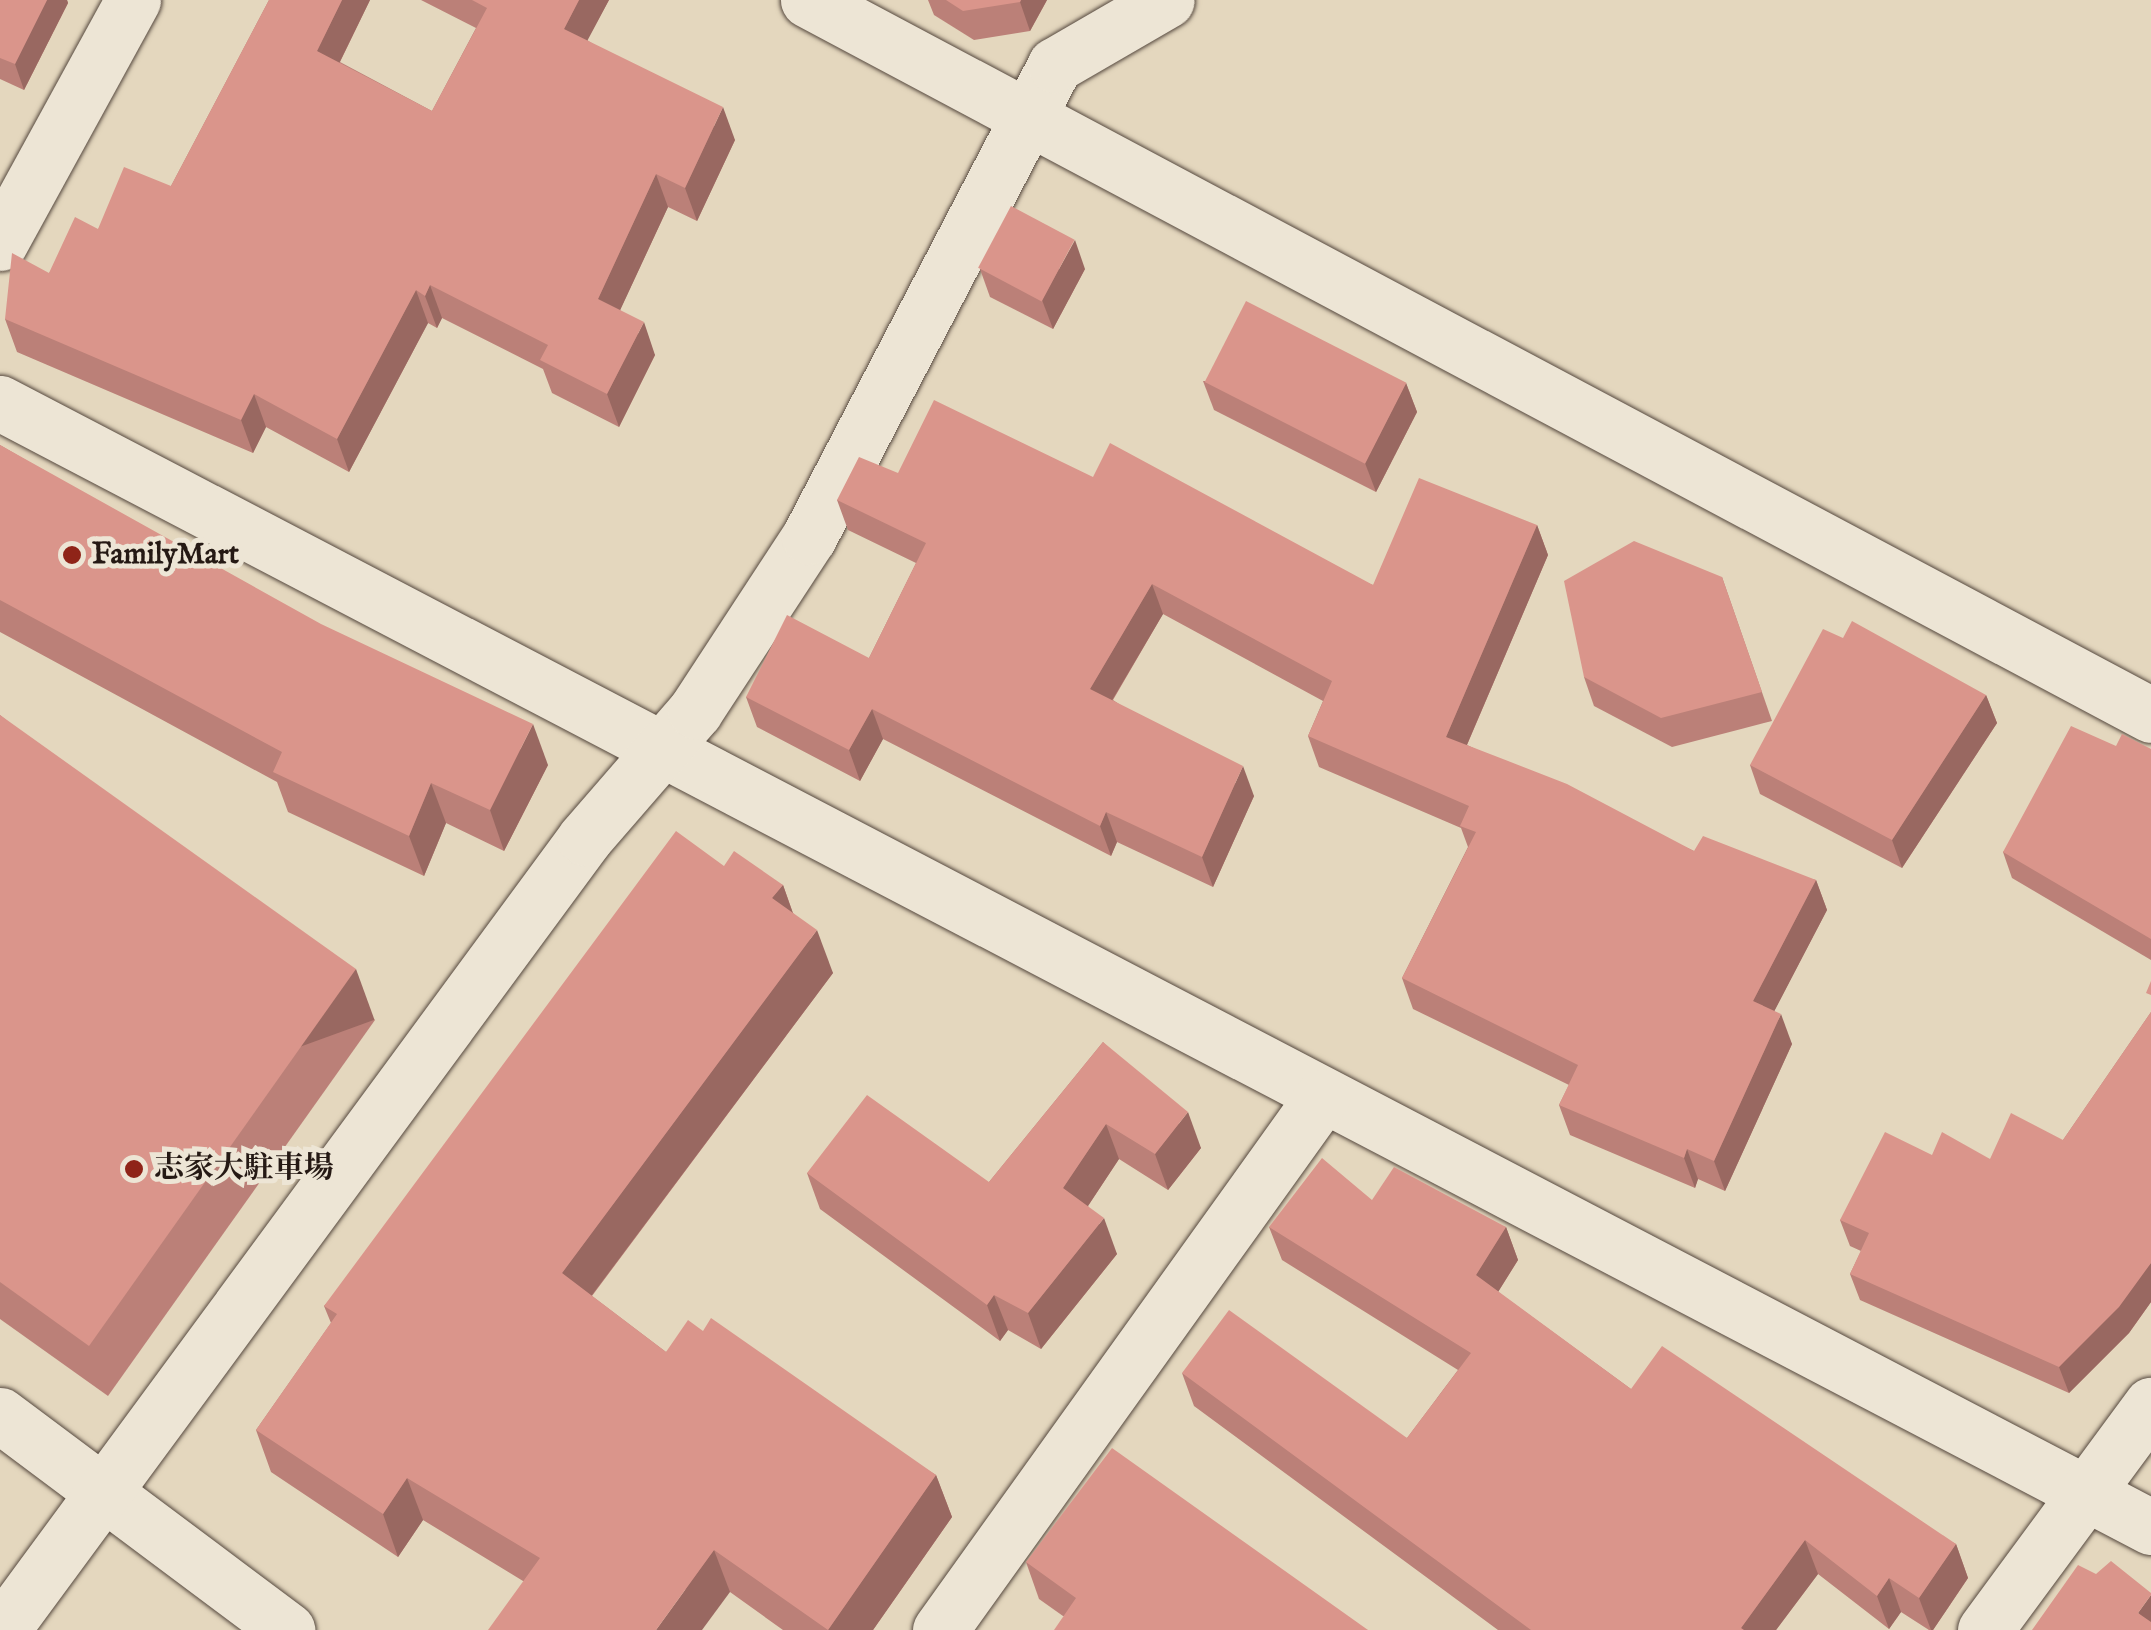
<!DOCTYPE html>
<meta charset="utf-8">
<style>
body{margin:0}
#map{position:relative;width:2151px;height:1630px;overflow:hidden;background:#e4d7be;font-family:"IM FELL English","Noto Serif JP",serif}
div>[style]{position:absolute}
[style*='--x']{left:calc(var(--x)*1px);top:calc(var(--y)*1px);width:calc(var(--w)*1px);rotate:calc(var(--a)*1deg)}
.roads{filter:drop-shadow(0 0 2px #55483e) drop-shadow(0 0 2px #55483e)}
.minor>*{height:55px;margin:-27.5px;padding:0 27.5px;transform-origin:27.5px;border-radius:27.5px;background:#ede5d5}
.wall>*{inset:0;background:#bb8078}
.shaded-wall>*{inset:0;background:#996861;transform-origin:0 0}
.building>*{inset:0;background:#da958b;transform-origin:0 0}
.dots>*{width:28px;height:28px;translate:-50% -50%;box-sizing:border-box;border:5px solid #ede5d5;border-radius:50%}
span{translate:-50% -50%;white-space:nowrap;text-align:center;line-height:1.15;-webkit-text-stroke:10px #ede5d5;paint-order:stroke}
.poi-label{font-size:30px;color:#251914;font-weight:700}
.left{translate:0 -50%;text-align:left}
</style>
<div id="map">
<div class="roads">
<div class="minor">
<div style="--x:808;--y:0;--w:1521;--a:28.03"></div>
<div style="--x:0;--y:243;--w:277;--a:-61.3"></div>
<div style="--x:0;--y:403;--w:2427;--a:27.59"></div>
<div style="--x:0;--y:1415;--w:359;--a:36.8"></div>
<div style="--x:2;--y:1630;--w:983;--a:-53.64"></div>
<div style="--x:585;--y:838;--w:168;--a:-49.1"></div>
<div style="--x:695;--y:711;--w:208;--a:-56.8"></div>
<div style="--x:809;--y:537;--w:532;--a:-62.47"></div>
<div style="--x:1055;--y:65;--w:129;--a:-30.1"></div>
<div style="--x:940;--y:1630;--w:656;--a:-54.37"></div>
<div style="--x:1985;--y:1630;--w:280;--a:-53.6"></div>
</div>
</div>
<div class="wall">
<div style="clip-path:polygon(0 0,67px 0,68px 3px,24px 90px,0 79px)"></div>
<div style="clip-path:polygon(269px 0,370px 0,340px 62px,432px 111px,476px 28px,421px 0,609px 0,587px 40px,735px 140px,697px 221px,668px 207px,620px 310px,655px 355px,619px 427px,552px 393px,543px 369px,442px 318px,437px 328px,428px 323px,349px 472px,266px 427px,253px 453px,17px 352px,5px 319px,49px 273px,98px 229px,171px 186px)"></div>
<div style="clip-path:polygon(928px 0,1047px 0,1030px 31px,974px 40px,934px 15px)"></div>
<div style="clip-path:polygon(980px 269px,1085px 269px,1053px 329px,990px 297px)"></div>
<div style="clip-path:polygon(1203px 381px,1406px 383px,1417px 412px,1376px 492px,1214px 410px)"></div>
<div style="clip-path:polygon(0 445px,548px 765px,504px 851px,446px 823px,424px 876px,288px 812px,277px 782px,0 632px)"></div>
<div style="clip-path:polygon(898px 473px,1093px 477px,1373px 585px,1537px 525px,1548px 555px,1467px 745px,1694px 851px,1816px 880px,1827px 910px,1774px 1011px,1792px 1044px,1725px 1191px,1698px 1179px,1695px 1188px,1570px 1135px,1559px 1105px,1569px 1085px,1413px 1009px,1402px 978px,1468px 847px,1461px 828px,1319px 767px,1308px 736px,1323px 701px,1163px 614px,1113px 700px,1254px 796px,1213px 887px,1117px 842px,1111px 856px,883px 739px,860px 781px,757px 727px,746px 697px,869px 658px,916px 563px,848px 530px,837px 500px)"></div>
<div style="clip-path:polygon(1722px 577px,1772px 721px,1672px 747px,1594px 706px,1584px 677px)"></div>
<div style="clip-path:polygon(1986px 695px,1997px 723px,1902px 868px,1760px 794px,1750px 765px)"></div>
<div style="clip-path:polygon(0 715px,375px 1020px,108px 1396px,0 1319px)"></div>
<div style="clip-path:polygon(2116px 746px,2151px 749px,2151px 960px,2012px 878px,2003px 852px)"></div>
<div style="clip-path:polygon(724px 866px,783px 885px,793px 913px,833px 973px,592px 1296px,666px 1352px,703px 1331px,936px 1475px,952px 1517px,873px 1630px,783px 1630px,730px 1592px,523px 1581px,423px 1520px,398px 1557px,271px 1472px,256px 1430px,331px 1323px,324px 1306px)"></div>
<div style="clip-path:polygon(2151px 1012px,2151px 1302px,2129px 1333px,2069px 1393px,1860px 1300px,1850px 1274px,1861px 1251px,1850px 1246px,1840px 1220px,1932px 1155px,1990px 1159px,2063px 1140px)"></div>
<div style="clip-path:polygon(1103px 1042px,1201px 1148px,1168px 1190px,1119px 1159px,1088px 1206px,1117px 1254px,1041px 1349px,1008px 1330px,1000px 1341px,820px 1209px,807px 1173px,989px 1182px)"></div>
<div style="clip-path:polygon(1372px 1200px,1506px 1227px,1518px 1260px,1498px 1292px,1631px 1389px,1956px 1544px,1968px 1578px,1933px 1630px,1929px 1630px,1901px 1612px,1889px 1629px,1818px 1574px,1776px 1630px,1498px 1630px,1194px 1406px,1182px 1373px,1407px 1438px,1458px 1370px,1282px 1260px,1269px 1227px)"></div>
<div style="clip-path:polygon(1026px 1562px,1368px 1630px,1063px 1616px,1039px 1599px)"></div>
</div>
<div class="shaded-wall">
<div style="clip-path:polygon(47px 0,67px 0,68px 3px,24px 90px,15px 64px)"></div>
<div style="clip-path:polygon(342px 0,370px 0,329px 84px,317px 51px)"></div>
<div style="clip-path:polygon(579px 0,609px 0,576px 62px,564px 29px)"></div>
<div style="clip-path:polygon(1021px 0,1047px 0,1030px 31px,1020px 2px)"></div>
<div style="clip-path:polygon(723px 107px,735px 140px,697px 221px,685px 188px)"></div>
<div style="clip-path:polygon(656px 174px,668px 207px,610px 332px,598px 299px)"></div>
<div style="clip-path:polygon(1075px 240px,1085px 269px,1053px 329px,1042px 300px)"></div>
<div style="clip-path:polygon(430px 285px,442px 318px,437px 328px,425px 296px)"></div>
<div style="clip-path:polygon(416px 290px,428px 323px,349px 472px,337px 439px)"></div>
<div style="clip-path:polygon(644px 322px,655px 355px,619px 427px,607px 394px)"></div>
<div style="clip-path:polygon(1406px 383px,1417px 412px,1376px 492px,1365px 463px)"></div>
<div style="clip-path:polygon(254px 394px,266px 427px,253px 453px,241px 420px)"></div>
<div style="clip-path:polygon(1537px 525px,1548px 555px,1457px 768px,1446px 737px)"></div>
<div style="clip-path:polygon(1152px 584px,1163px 614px,1101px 719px,1090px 689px)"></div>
<div style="clip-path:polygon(1986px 695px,1997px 723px,1902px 868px,1892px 840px)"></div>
<div style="clip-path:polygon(872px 709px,883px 739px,860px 781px,849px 750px)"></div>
<div style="clip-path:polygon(533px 724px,548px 765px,504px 851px,490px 810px)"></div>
<div style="clip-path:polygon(1243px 766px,1254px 796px,1213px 887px,1202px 857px)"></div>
<div style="clip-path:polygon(431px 783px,446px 823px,424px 876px,409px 836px)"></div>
<div style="clip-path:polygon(1106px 812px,1117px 842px,1111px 856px,1100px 826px)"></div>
<div style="clip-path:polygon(1816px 880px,1827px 910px,1764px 1031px,1753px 1001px)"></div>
<div style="clip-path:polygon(783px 885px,798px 928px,772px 898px)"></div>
<div style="clip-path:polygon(817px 930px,833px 973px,577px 1315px,562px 1273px)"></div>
<div style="left:356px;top:969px;width:54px;height:462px;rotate:70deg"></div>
<div style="clip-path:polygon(1781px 1014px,1792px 1044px,1725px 1191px,1714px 1161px)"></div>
<div style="clip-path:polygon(1188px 1112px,1201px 1148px,1168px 1190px,1155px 1154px)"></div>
<div style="clip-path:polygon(1106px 1124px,1119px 1159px,1076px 1224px,1063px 1188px)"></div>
<div style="clip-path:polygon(1687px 1149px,1698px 1179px,1695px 1188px,1684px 1158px)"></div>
<div style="clip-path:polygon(1104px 1218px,1117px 1254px,1041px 1349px,1028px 1313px)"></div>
<div style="clip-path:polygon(1506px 1227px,1518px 1260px,1488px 1308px,1476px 1275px)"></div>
<div style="clip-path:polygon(2151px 1263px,2151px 1302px,2129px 1333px,2069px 1393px,2059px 1367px)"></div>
<div style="clip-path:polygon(994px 1295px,1008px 1330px,1000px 1341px,987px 1305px)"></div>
<div style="clip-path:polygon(936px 1475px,952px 1517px,873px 1630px,828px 1630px)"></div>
<div style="clip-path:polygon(407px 1478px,423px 1520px,398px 1557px,383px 1514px)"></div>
<div style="clip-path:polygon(1805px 1540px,1818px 1574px,1776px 1630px,1742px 1630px,1741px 1628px)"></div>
<div style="clip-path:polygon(1956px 1544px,1968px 1578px,1933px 1630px,1931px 1630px,1919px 1598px)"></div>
<div style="clip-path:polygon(714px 1550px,730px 1592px,702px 1630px,656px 1630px)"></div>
<div style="clip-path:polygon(1889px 1578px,1901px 1612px,1889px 1629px,1877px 1596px)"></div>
<div style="clip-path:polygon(2151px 1595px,2151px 1630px,2138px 1613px)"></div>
</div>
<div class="building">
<div style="clip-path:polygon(0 0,47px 0,15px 64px,0 58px)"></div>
<div style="clip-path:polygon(269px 0,342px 0,317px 51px,432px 111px,487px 8px,472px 0,579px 0,564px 29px,723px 107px,685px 188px,656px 174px,598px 299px,644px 322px,607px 394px,540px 360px,548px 345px,430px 285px,425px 296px,416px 290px,337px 439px,254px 394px,241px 420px,5px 319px,12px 253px,49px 273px,75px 217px,98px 229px,124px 167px,171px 186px)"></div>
<div style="clip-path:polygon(946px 0,1021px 0,1020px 2px,963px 11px)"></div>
<div style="left:1011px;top:206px;width:72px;height:70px;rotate:28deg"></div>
<div style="left:1246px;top:301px;width:180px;height:91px;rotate:27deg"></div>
<div style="clip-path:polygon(934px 400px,1093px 477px,1110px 443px,1373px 585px,1419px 478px,1537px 525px,1446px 737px,1567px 784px,1694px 851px,1703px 836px,1816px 880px,1753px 1001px,1781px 1014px,1714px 1161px,1687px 1149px,1684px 1158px,1559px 1105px,1578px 1065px,1402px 978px,1476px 832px,1460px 826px,1469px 806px,1308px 736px,1332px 681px,1152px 584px,1090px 689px,1243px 766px,1202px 857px,1106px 812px,1100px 826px,872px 709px,849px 750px,746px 697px,787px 615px,869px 658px,926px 543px,837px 500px,859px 457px,898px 473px)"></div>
<div style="clip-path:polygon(0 445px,321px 624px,533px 724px,490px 810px,431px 783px,409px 836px,273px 772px,282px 752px,0 600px)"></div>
<div style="clip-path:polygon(1634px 541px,1722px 577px,1762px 692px,1661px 718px,1584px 677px,1564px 581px)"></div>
<div style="clip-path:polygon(1852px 621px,1986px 695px,1892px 840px,1750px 765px,1823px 629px,1843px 638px)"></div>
<div style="clip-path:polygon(0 715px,356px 969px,89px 1346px,0 1282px)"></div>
<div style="clip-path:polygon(2071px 726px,2116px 746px,2122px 734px,2151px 749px,2151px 939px,2003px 852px)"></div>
<div style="clip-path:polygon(676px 831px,724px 866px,734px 851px,783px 885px,772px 898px,817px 930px,562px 1273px,666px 1352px,688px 1320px,703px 1331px,711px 1318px,936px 1475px,828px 1630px,714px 1550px,656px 1630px,488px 1630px,540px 1558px,407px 1478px,383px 1514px,256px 1430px,337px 1314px,324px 1306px)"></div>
<div style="clip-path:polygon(2151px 981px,2151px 995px,2146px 993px)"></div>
<div style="clip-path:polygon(2151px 1012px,2151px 1263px,2119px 1307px,2059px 1367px,1850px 1274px,1869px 1233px,1840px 1220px,1885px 1132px,1932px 1155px,1942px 1132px,1990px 1159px,2011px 1113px,2063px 1140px)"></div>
<div style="clip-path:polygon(1103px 1042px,1188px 1112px,1155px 1154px,1106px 1124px,1063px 1188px,1104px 1218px,1028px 1313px,994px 1295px,987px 1305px,807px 1173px,867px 1095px,989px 1182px)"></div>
<div style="clip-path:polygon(1322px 1158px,1372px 1200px,1394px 1167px,1506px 1227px,1476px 1275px,1631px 1389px,1662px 1346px,1956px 1544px,1919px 1598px,1889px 1578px,1877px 1596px,1805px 1540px,1741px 1628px,1744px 1630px,1531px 1630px,1182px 1373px,1229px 1310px,1407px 1438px,1471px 1353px,1269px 1227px)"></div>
<div style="clip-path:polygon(1112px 1448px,1368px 1630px,1054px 1630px,1076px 1598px,1026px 1562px)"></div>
<div style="clip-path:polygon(2111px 1561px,2151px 1593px,2151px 1595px,2138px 1613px,2151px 1622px,2151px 1630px,2032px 1630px,2078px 1565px,2096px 1574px)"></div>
</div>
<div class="dots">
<div style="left:72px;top:555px;background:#8f2418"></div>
<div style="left:134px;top:1169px;background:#8f2418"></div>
</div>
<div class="poi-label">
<span class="left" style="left:92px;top:555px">FamilyMart</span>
<span class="left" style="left:154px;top:1169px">志家大駐車場</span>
</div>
</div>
